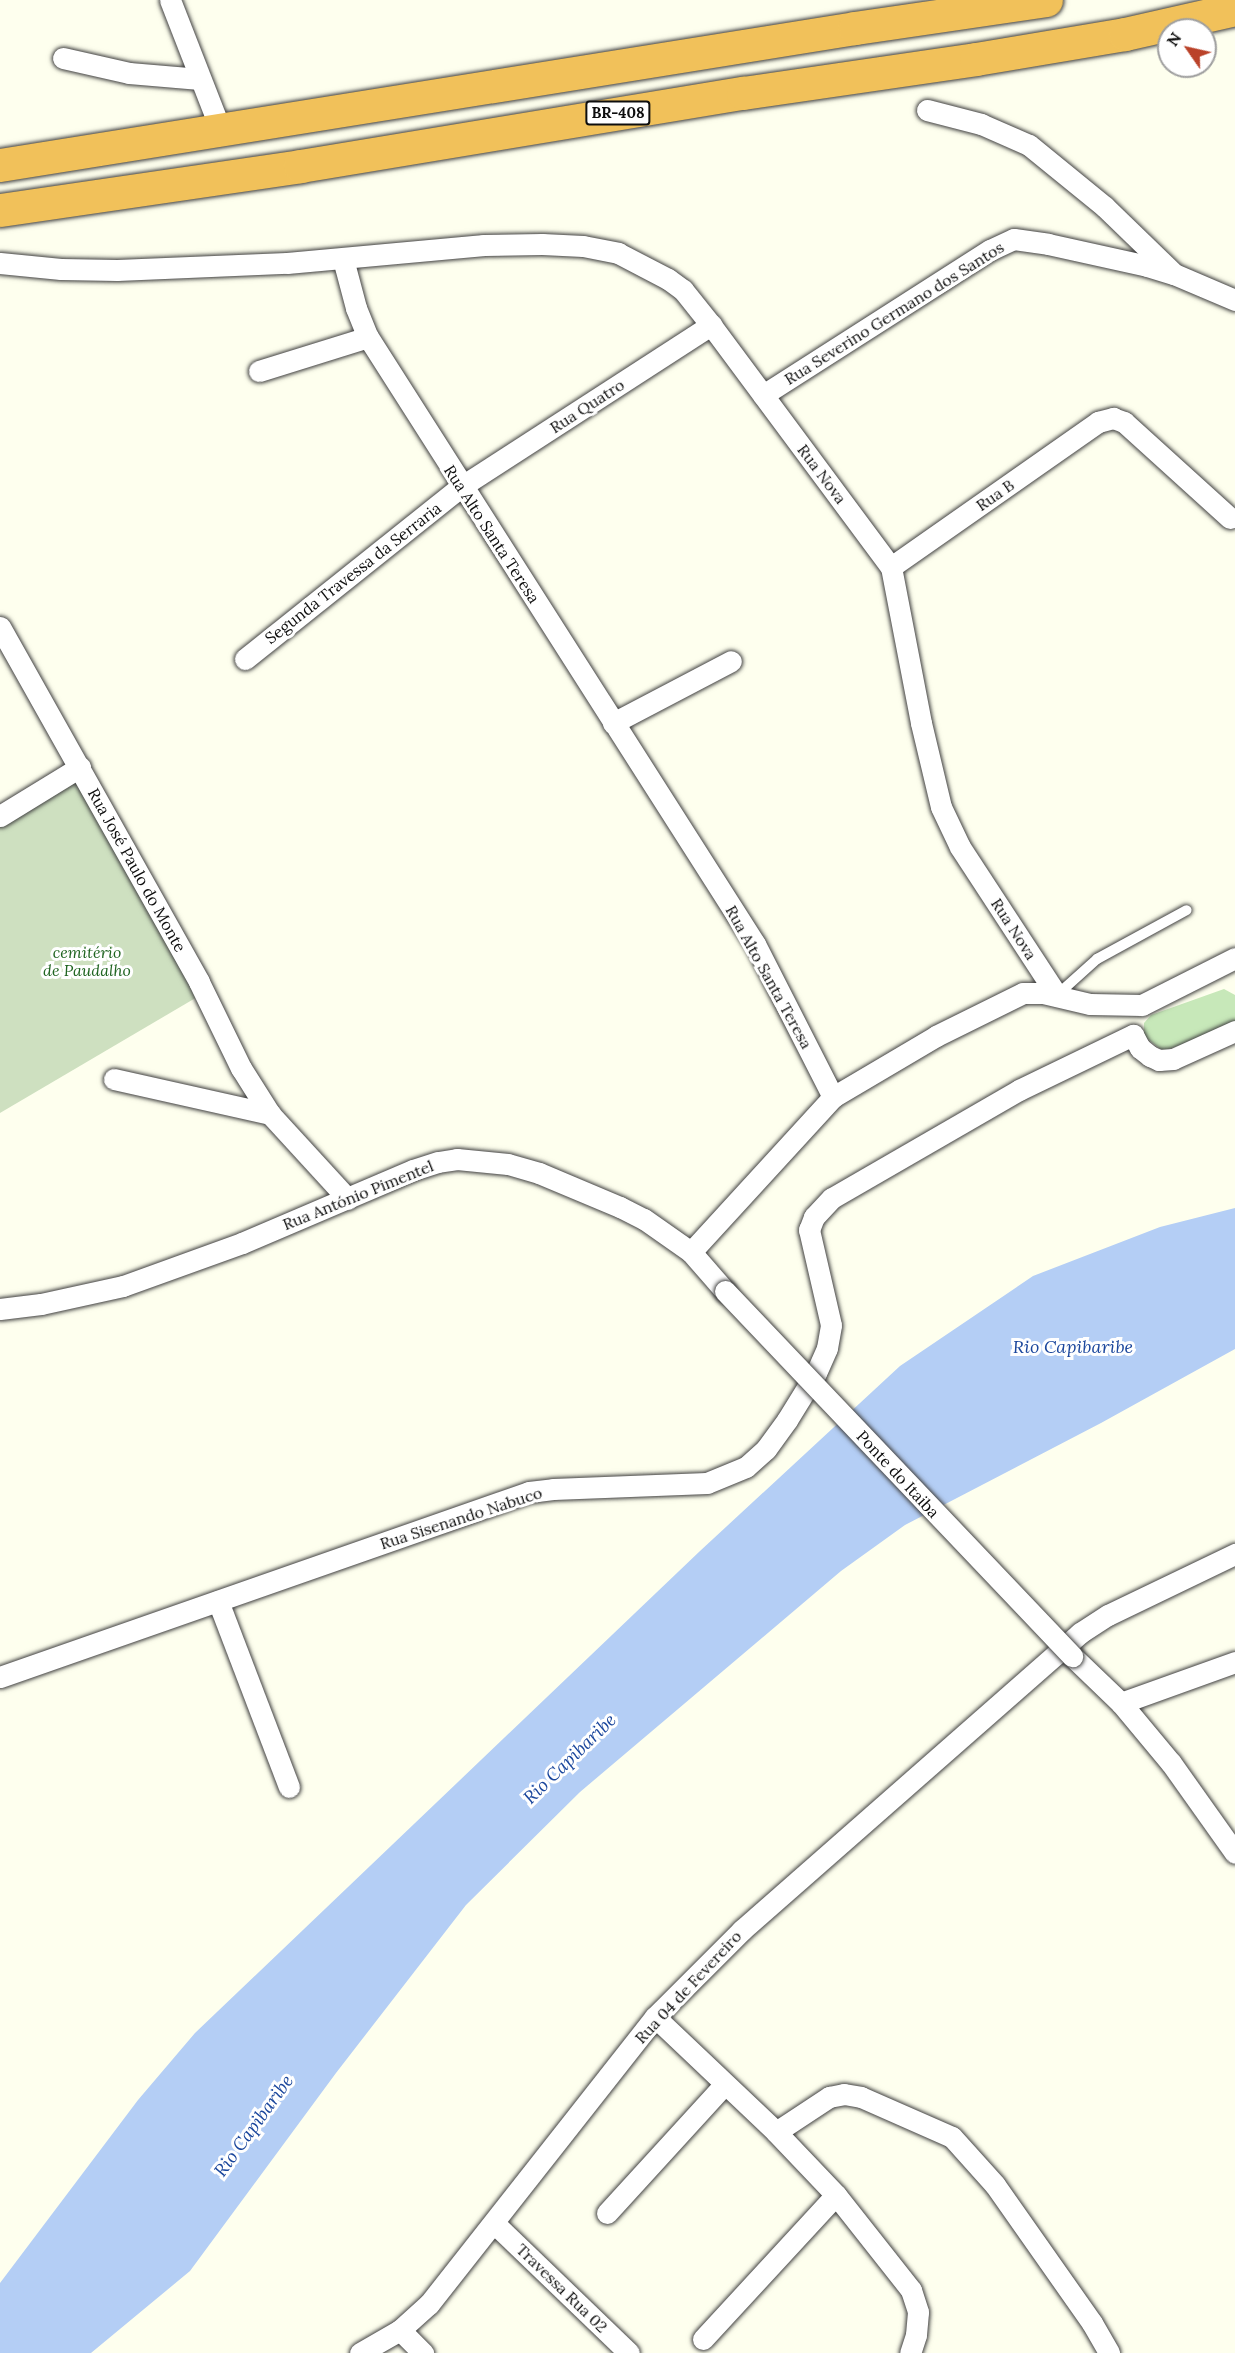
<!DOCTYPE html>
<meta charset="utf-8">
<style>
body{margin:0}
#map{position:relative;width:1235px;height:2353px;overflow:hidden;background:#feffee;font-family:Lora,serif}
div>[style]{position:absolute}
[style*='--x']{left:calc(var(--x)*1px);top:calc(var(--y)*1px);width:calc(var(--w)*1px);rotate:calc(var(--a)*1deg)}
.green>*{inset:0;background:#c7e8b9}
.cemetery>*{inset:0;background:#cee0c0}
.water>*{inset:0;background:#b4cef5}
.roads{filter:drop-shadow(0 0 2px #414141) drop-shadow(0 0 2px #414141)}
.lane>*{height:10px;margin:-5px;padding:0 5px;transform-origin:5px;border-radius:5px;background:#fff}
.street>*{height:21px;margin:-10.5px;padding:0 10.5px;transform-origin:10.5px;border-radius:10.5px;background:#fff}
.highway>*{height:33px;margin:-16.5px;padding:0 16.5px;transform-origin:16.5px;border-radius:16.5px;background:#f1c15a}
.bridges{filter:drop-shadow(0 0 2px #414141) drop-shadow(0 0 2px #414141)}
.street-bridge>*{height:21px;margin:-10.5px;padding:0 10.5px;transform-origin:10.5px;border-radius:10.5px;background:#fff}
span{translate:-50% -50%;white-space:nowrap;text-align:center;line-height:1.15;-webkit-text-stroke:6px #fff;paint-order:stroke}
.shield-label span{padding:2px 4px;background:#fff;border:2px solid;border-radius:4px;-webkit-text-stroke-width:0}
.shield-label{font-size:15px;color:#0e0e0e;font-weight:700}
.street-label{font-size:16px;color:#0e0e0e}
.park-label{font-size:16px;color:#1f6420;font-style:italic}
.water-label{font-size:18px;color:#1a469c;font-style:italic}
.north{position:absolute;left:1157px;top:18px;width:60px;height:60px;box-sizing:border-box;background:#fff;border:2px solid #9f9f9f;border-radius:50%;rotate:304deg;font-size:16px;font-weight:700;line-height:24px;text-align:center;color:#0e0e0e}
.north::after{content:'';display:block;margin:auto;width:21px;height:27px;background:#ba4229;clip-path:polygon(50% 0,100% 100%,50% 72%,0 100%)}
</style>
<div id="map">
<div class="green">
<div style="clip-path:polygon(1224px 989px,1235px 995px,1235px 1026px,1163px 1051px,1144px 1036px,1144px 1023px,1151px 1015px)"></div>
</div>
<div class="cemetery">
<div style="clip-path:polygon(80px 770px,204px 993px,0 1113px,0 818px)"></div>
</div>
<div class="water">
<div style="clip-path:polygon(1235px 1208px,1235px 1349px,1101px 1423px,905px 1525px,841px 1571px,580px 1792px,466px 1905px,336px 2073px,190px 2271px,91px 2353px,0 2353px,0 2283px,138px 2100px,195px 2033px,700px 1551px,900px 1366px,1033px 1276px,1160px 1227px)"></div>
</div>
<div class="roads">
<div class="lane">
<div style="--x:1057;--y:995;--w:54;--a:-42"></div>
<div style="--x:1097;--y:959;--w:102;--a:-28.6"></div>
</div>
<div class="street">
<div style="--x:170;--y:0;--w:141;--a:68.7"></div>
<div style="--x:63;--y:58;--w:68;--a:12.8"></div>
<div style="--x:129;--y:73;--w:71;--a:4.8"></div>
<div style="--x:927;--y:110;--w:56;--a:14.5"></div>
<div style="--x:981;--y:124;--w:52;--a:23.6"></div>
<div style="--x:1029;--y:145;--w:98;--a:39.2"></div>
<div style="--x:1105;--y:207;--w:93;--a:44.1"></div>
<div style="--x:343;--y:259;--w:51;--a:75.1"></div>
<div style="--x:356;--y:308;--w:31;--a:68"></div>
<div style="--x:368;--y:337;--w:720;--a:57.48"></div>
<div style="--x:755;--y:944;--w:172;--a:63"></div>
<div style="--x:0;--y:263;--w:61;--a:5.6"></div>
<div style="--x:61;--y:269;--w:56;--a:1"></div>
<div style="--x:117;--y:270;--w:170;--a:-2.4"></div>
<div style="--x:287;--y:263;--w:198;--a:-5.2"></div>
<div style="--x:484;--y:245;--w:58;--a:-1"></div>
<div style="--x:542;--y:244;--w:41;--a:2.8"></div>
<div style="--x:583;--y:246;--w:36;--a:11"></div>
<div style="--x:618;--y:253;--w:56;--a:27.5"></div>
<div style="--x:668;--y:279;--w:19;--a:36"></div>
<div style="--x:683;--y:290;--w:45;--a:51.3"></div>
<div style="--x:711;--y:325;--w:302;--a:53.4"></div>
<div style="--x:891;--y:567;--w:159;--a:79.1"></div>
<div style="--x:921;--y:723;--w:86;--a:76.6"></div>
<div style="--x:941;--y:807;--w:44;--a:64.6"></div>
<div style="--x:960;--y:847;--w:177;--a:56.8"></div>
<div style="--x:259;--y:371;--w:114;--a:-17.3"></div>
<div style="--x:763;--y:395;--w:269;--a:-32.6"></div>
<div style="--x:990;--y:250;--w:26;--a:-25"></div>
<div style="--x:1014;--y:239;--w:34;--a:8"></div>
<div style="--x:1048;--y:244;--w:101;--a:12.5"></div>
<div style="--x:1147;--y:266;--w:28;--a:17"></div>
<div style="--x:1174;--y:274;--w:66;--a:23.1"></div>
<div style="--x:891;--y:567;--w:253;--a:-35"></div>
<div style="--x:1098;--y:422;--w:16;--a:-15"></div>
<div style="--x:1113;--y:418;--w:12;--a:20"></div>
<div style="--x:1124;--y:422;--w:143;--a:42.2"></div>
<div style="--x:0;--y:627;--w:407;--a:60.7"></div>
<div style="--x:199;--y:982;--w:96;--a:64"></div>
<div style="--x:241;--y:1068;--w:54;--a:57.8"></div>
<div style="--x:270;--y:1114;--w:115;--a:47.5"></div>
<div style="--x:245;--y:659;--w:278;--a:-38.6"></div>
<div style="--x:462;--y:486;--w:297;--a:-32.9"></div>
<div style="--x:613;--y:723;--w:133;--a:-27.7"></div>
<div style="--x:0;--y:816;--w:94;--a:-31.5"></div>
<div style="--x:114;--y:1079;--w:160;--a:12.6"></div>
<div style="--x:691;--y:1252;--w:210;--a:-47.5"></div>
<div style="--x:833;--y:1097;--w:120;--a:-30.6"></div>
<div style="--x:936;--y:1036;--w:97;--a:-26.3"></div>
<div style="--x:1023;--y:993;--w:20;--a:0"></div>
<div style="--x:1043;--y:993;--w:48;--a:13.2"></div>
<div style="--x:1090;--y:1004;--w:52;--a:1.1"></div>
<div style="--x:1142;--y:1005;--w:104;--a:-26.8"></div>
<div style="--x:0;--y:1309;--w:41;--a:-7"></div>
<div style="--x:41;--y:1304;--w:84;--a:-12.4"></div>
<div style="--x:123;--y:1286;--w:127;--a:-19.9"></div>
<div style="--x:242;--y:1243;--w:186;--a:-23.1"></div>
<div style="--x:413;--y:1170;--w:26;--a:-18"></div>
<div style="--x:438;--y:1162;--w:19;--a:-9"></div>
<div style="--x:457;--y:1159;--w:51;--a:5.6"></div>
<div style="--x:508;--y:1164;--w:32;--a:16"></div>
<div style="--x:539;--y:1173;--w:88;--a:22.8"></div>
<div style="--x:620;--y:1207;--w:27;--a:27"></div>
<div style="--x:644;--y:1219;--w:57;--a:35.1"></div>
<div style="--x:691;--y:1252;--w:52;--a:48.9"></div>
<div style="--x:218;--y:1601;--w:199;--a:69.1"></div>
<div style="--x:1072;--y:1656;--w:68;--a:43.8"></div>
<div style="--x:1121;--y:1703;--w:78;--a:50.2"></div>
<div style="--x:1171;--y:1763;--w:110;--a:54.6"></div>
<div style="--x:0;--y:1677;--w:560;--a:-19.28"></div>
<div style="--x:529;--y:1492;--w:24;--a:-7"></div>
<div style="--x:553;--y:1489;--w:154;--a:-2.2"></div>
<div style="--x:707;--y:1483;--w:42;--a:-22.3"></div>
<div style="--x:746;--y:1467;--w:27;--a:-42"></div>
<div style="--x:766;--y:1449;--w:36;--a:-54"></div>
<div style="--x:787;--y:1420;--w:55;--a:-58.3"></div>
<div style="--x:816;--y:1373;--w:27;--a:-66"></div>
<div style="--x:827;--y:1348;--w:23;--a:-80"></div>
<div style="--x:831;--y:1325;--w:98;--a:-103"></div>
<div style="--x:809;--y:1230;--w:14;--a:-69"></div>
<div style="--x:814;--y:1217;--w:26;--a:-47"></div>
<div style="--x:832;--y:1198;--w:216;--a:-30"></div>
<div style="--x:1019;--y:1090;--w:127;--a:-25.8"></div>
<div style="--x:1133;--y:1035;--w:15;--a:62"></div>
<div style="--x:1140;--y:1048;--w:13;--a:39"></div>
<div style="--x:1150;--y:1056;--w:10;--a:24"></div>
<div style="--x:1159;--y:1060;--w:14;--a:-4"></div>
<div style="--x:1173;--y:1059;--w:68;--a:-24.3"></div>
<div style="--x:1121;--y:1703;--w:121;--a:-19.8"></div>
<div style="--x:655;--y:2017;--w:167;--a:43.5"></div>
<div style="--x:776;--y:2132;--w:87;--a:46.4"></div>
<div style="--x:836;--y:2195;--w:121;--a:51.7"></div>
<div style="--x:911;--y:2290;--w:23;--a:72"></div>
<div style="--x:918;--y:2312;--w:23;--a:95"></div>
<div style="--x:916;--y:2335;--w:19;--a:108"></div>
<div style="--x:776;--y:2132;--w:64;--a:-33.4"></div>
<div style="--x:829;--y:2097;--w:15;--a:-11"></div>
<div style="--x:844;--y:2094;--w:17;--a:10"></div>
<div style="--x:861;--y:2097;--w:99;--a:23.7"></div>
<div style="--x:952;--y:2137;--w:64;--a:48.1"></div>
<div style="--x:995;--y:2185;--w:169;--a:54.9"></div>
<div style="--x:1092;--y:2323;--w:34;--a:60"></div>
<div style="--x:607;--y:2213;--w:173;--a:-47.6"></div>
<div style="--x:494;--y:2223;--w:187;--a:43.9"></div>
<div style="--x:400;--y:2330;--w:33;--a:45"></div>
<div style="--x:703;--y:2339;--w:196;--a:-47.3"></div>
<div style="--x:360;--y:2353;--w:46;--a:-29.9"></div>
<div style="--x:400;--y:2330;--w:39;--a:-42"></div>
<div style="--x:429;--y:2304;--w:365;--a:-51.8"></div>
<div style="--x:655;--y:2017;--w:123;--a:-45"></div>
<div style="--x:742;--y:1930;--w:450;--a:-41.3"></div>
<div style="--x:1080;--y:1633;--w:33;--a:-33"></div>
<div style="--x:1108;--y:1615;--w:141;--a:-25.7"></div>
</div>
<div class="highway">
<div style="--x:0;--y:165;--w:866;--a:-9.1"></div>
<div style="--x:855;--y:28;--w:193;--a:-8.3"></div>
<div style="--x:0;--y:210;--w:303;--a:-8.3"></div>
<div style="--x:300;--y:166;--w:449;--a:-9.4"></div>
<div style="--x:743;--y:93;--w:235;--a:-8.3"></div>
<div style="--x:976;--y:59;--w:151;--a:-9.5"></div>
<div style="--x:1125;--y:34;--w:113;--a:-12.8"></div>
</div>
</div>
<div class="bridges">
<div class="street-bridge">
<div style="--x:725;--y:1291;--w:504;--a:46.45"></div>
</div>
</div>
<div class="shield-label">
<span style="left:618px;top:113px">BR-408</span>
</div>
<div class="street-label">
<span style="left:894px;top:313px;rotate:-32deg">Rua Severino Germano dos Santos</span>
<span style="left:587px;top:406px;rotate:-33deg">Rua Quatro</span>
<span style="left:822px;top:474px;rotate:53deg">Rua Nova</span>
<span style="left:995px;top:495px;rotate:-35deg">Rua B</span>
<span style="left:492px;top:534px;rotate:57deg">Rua Alto Santa Teresa</span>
<span style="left:353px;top:573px;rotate:-38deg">Segunda Travessa da Serraria</span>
<span style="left:137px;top:870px;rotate:61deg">Rua José Paulo do Monte</span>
<span style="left:1014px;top:929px;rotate:57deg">Rua Nova</span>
<span style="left:769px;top:977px;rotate:61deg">Rua Alto Santa Teresa</span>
<span style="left:358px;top:1195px;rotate:-22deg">Rua António Pimentel</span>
<span style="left:898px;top:1474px;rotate:47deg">Ponte do Itaiba</span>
<span style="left:461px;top:1518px;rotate:-18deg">Rua Sisenando Nabuco</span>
<span style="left:688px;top:1987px;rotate:-47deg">Rua 04 de Fevereiro</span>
<span style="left:562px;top:2288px;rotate:44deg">Travessa Rua 02</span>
</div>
<div class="park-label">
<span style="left:87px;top:961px">cemitério<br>de Paudalho</span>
</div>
<div class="water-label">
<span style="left:1073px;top:1347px">Rio Capibaribe</span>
<span style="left:570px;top:1759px;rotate:-44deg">Rio Capibaribe</span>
<span style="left:254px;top:2126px;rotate:-54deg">Rio Capibaribe</span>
</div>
<div class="north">N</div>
</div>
